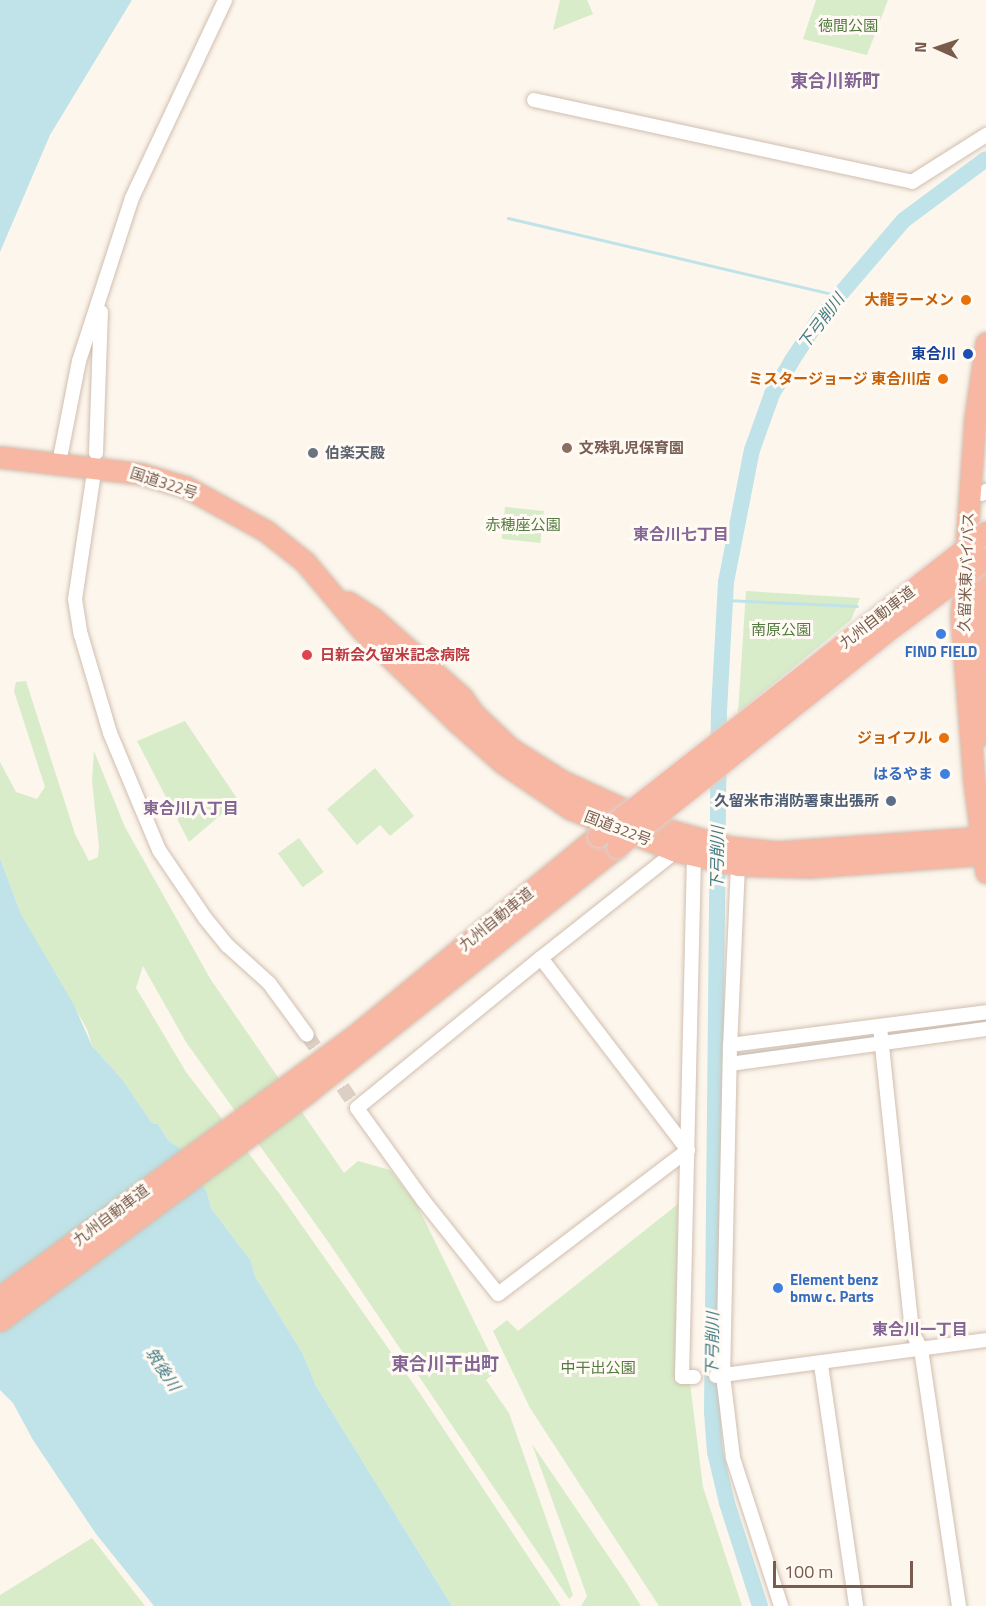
<!DOCTYPE html>
<meta charset="utf-8">
<style>
body{margin:0}
#map{position:relative;width:986px;height:1606px;overflow:hidden;background:#fdf6ec;font-family:"Titillium Web","Noto Sans JP",sans-serif}
div>[style]{position:absolute}
[style*='--x']{left:calc(var(--x)*1px);top:calc(var(--y)*1px);width:calc(var(--w)*1px);rotate:calc(var(--a)*1deg)}
.green>*{inset:0;background:#d8ecc9;transform-origin:0 0}
.water>*{inset:0;background:#bfe3e8}
.stream>*{height:3px;margin:-1.5px;padding:0 1.5px;transform-origin:1.5px;border-radius:1.5px;background:#bfe3e8}
.river>*{height:16px;margin:-8px;padding:0 8px;transform-origin:8px;border-radius:8px;background:#bfe3e8}
.minor-tunnel>*{height:14px;margin-top:-7px;transform-origin:0;background:repeating-linear-gradient(90deg,#dcd0c4 0 14px,transparent 0 21px)}
.roads{filter:drop-shadow(0 0 2px #d1beb0) drop-shadow(0 0 2px #d1beb0)}
.minor>*{height:14px;margin:-7px;padding:0 7px;transform-origin:7px;border-radius:7px;background:#fff}
.highway>*{height:21px;margin:-10.5px;padding:0 10.5px;transform-origin:10.5px;border-radius:10.5px;background:#f7b7a3}
.bridges{filter:drop-shadow(0 0 2px #dad1cd) drop-shadow(0 0 2px #dad1cd)}
.highway-bridge>*{height:21px;margin:-10.5px;padding:0 10.5px;transform-origin:10.5px;border-radius:10.5px;background:#f7b7a3}
.dots>*{width:16px;height:16px;translate:-50% -50%;box-sizing:border-box;border:3px solid #fffaf3;border-radius:50%}
span{translate:-50% -50%;white-space:nowrap;text-align:center;line-height:1.15;-webkit-text-stroke:6px #fffaf3;paint-order:stroke}
.park-label{font-size:15px;color:#537a41}
.food-label{font-size:15px;color:#c56008;font-weight:700}
.right{translate:-100% -50%;text-align:right}
.transit-label{font-size:15px;color:#164399;font-weight:700}
.education-label{font-size:15px;color:#785e54;font-weight:700}
.left{translate:0 -50%;text-align:left}
.worship-label{font-size:15px;color:#5b616d;font-weight:700}
.street-label{font-size:15px;color:#7a5c4d}
.shop-label{font-size:15px;color:#366cbe;font-weight:700}
.health-label{font-size:15px;color:#be3a42;font-weight:700}
.service-label{font-size:15px;color:#4e5e75;font-weight:700}
.water-label{font-size:16px;color:#437c86;font-style:italic}
.neighbourhood-label{font-size:16px;color:#846695;font-weight:700}
.quarter-label{font-size:18px;color:#846695;font-weight:700}
.north{position:absolute;left:908px;top:18px;width:60px;height:60px;-webkit-text-stroke:4px #fffaf3;paint-order:stroke;rotate:273deg;font-size:16px;font-weight:700;line-height:24px;text-align:center;color:#7a5c4d}
.north::after{content:'';display:block;margin:auto;width:21px;height:27px;background:#7a5c4d;clip-path:polygon(50% 0,100% 100%,50% 72%,0 100%)}
.scale{position:absolute;left:773px;top:1561px;width:140px;height:27px;box-sizing:border-box;border:3px solid #7a5c4d;border-top:0;padding-left:8px;font-size:18px;line-height:21px;white-space:nowrap;color:#7a5c4d;-webkit-text-stroke:4px #fffaf3;paint-order:stroke}
</style>
<div id="map">
<div class="green">
<div style="clip-path:polygon(560px 0,587px 0,593px 14px,553px 30px)"></div>
<div style="clip-path:polygon(816px 0,888px 0,867px 55px,803px 39px)"></div>
<div style="left:505px;top:507px;width:39px;height:32px;rotate:6deg"></div>
<div style="clip-path:polygon(746px 591px,860px 598px,851px 620px,738px 713px)"></div>
<div style="clip-path:polygon(26px 681px,75px 834px,89px 861px,98px 857px,99px 846px,92px 782px,94px 751px,125px 827px,211px 980px,344px 1173px,358px 1161px,390px 1170px,417px 1205px,498px 1370px,486px 1380px,509px 1413px,573px 1595px,569px 1599px,329px 1243px,186px 1042px,143px 966px,136px 988px,186px 1072px,279px 1193px,419px 1392px,561px 1606px,452px 1606px,316px 1386px,303px 1354px,255px 1276px,251px 1261px,211px 1208px,207px 1192px,181px 1149px,168px 1140px,158px 1124px,152px 1123px,122px 1079px,92px 1046px,87px 1029px,21px 914px,0 858px,0 762px,16px 792px,37px 799px,45px 787px,14px 691px,16px 682px)"></div>
<div style="clip-path:polygon(185px 721px,238px 800px,189px 842px,137px 741px)"></div>
<div style="clip-path:polygon(375px 768px,414px 816px,390px 836px,380px 825px,357px 845px,327px 809px)"></div>
<div style="left:299px;top:838px;width:42px;height:26px;rotate:54deg"></div>
<div style="clip-path:polygon(678px 1204px,675px 1382px,690px 1383px,703px 1487px,742px 1606px,659px 1606px,530px 1408px,493px 1331px,507px 1320px,518px 1331px)"></div>
<div style="clip-path:polygon(532px 1444px,624px 1579px,641px 1606px,581px 1606px,587px 1596px)"></div>
<div style="clip-path:polygon(92px 1538px,145px 1606px,0 1606px,0 1595px)"></div>
</div>
<div class="water">
<div style="clip-path:polygon(0 0,132px 0,50px 135px,0 252px)"></div>
<div style="clip-path:polygon(0 858px,21px 914px,74px 1005px,92px 1046px,122px 1079px,152px 1123px,158px 1124px,168px 1140px,181px 1149px,207px 1192px,211px 1208px,251px 1261px,255px 1276px,303px 1354px,316px 1386px,452px 1606px,154px 1606px,96px 1534px,33px 1440px,13px 1403px,0 1390px)"></div>
</div>
<div class="stream">
<div style="--x:508;--y:218;--w:341;--a:13.2"></div>
<div style="--x:725;--y:600;--w:132;--a:2.6"></div>
<div style="--x:884;--y:1035;--w:103;--a:-7.8"></div>
<div style="--x:735;--y:1055;--w:143;--a:-7.6"></div>
<div style="--x:716;--y:1057;--w:10;--a:-6"></div>
</div>
<div class="river">
<div style="--x:760;--y:1606;--w:108;--a:-107.8"></div>
<div style="--x:727;--y:1503;--w:52;--a:-103.2"></div>
<div style="--x:715;--y:1452;--w:40;--a:-94.3"></div>
<div style="--x:712;--y:1412;--w:701;--a:-89.43"></div>
<div style="--x:719;--y:711;--w:129;--a:-86.9"></div>
<div style="--x:726;--y:582;--w:135;--a:-78.9"></div>
<div style="--x:752;--y:450;--w:59;--a:-70.3"></div>
<div style="--x:772;--y:394;--w:37;--a:-59"></div>
<div style="--x:791;--y:362;--w:51;--a:-56.9"></div>
<div style="--x:819;--y:319;--w:130;--a:-49.4"></div>
<div style="--x:904;--y:220;--w:102;--a:-36.6"></div>
</div>
<div class="minor-tunnel">
<div style="--x:307;--y:1035;--w:88;--a:55.6"></div>
</div>
<div class="roads">
<div class="minor">
<div style="--x:534;--y:100;--w:387;--a:12.2"></div>
<div style="--x:912;--y:182;--w:88;--a:-32.4"></div>
<div style="--x:96;--y:453;--w:141;--a:-88"></div>
<div style="--x:59;--y:463;--w:104;--a:-78.9"></div>
<div style="--x:79;--y:361;--w:171;--a:-72"></div>
<div style="--x:132;--y:198;--w:219;--a:-64.8"></div>
<div style="--x:93;--y:479;--w:121;--a:98.5"></div>
<div style="--x:75;--y:599;--w:36;--a:81"></div>
<div style="--x:81;--y:635;--w:102;--a:73.5"></div>
<div style="--x:110;--y:733;--w:127;--a:67.3"></div>
<div style="--x:159;--y:850;--w:82;--a:55.9"></div>
<div style="--x:205;--y:918;--w:36;--a:51"></div>
<div style="--x:228;--y:946;--w:55;--a:42.1"></div>
<div style="--x:269;--y:983;--w:64;--a:53.8"></div>
<div style="--x:982;--y:494;--w:5;--a:-37"></div>
<div style="--x:690;--y:848;--w:9;--a:63"></div>
<div style="--x:694;--y:856;--w:521;--a:91.32"></div>
<div style="--x:682;--y:1377;--w:12;--a:0"></div>
<div style="--x:738;--y:865;--w:180;--a:92.5"></div>
<div style="--x:730;--y:1045;--w:330;--a:91.2"></div>
<div style="--x:723;--y:1375;--w:84;--a:83.1"></div>
<div style="--x:733;--y:1458;--w:156;--a:72"></div>
<div style="--x:541;--y:958;--w:242;--a:52.6"></div>
<div style="--x:688;--y:1150;--w:238;--a:142.8"></div>
<div style="--x:498;--y:1294;--w:120;--a:-128.6"></div>
<div style="--x:423;--y:1200;--w:113;--a:-125.7"></div>
<div style="--x:357;--y:1108;--w:237;--a:-39.2"></div>
<div style="--x:541;--y:958;--w:172;--a:-38.4"></div>
<div style="--x:676;--y:851;--w:4;--a:-63"></div>
<div style="--x:880;--y:1027;--w:307;--a:84"></div>
<div style="--x:912;--y:1332;--w:19;--a:62"></div>
<div style="--x:921;--y:1349;--w:260;--a:81.6"></div>
<div style="--x:730;--y:1045;--w:258;--a:-7.3"></div>
<div style="--x:730;--y:1064;--w:258;--a:-7.8"></div>
<div style="--x:821;--y:1365;--w:244;--a:81.7"></div>
<div style="--x:716;--y:1376;--w:272;--a:-7.6"></div>
</div>
<div class="highway">
<div style="--x:986;--y:343;--w:76;--a:98.3"></div>
<div style="--x:975;--y:418;--w:198;--a:94"></div>
<div style="--x:961;--y:616;--w:166;--a:85.5"></div>
<div style="--x:974;--y:781;--w:92;--a:82.5"></div>
<div style="--x:0;--y:457;--w:143;--a:6.8"></div>
<div style="--x:142;--y:474;--w:46;--a:16.5"></div>
<div style="--x:186;--y:487;--w:91;--a:28.8"></div>
<div style="--x:266;--y:531;--w:50;--a:38.5"></div>
<div style="--x:305;--y:562;--w:89;--a:50"></div>
<div style="--x:362;--y:630;--w:135;--a:44.1"></div>
<div style="--x:459;--y:724;--w:59;--a:41.6"></div>
<div style="--x:503;--y:763;--w:82;--a:34.1"></div>
<div style="--x:571;--y:809;--w:113;--a:21.8"></div>
<div style="--x:676;--y:851;--w:64;--a:12.7"></div>
<div style="--x:738;--y:865;--w:72;--a:1.6"></div>
<div style="--x:810;--y:867;--w:176;--a:-4.2"></div>
<div style="--x:981;--y:548;--w:73;--a:91.6"></div>
<div style="--x:979;--y:621;--w:113;--a:86.5"></div>
<div style="--x:348;--y:602;--w:30;--a:33"></div>
<div style="--x:373;--y:618;--w:119;--a:41.6"></div>
<div style="--x:462;--y:697;--w:21;--a:55"></div>
<div style="--x:474;--y:714;--w:51;--a:43.4"></div>
<div style="--x:511;--y:749;--w:60;--a:32.1"></div>
<div style="--x:562;--y:781;--w:118;--a:24.6"></div>
<div style="--x:669;--y:830;--w:62;--a:15.8"></div>
<div style="--x:729;--y:847;--w:48;--a:5.9"></div>
<div style="--x:777;--y:852;--w:210;--a:-4.1"></div>
<div style="--x:0;--y:1297;--w:446;--a:-36.4"></div>
<div style="--x:359;--y:1032;--w:309;--a:-39.4"></div>
<div style="--x:0;--y:1320;--w:385;--a:-36.5"></div>
<div style="--x:309;--y:1091;--w:393;--a:-38.4"></div>
</div>
</div>
<div class="bridges">
<div class="highway-bridge">
<div style="--x:598;--y:836;--w:493;--a:-38.1"></div>
<div style="--x:617;--y:847;--w:354;--a:-38.6"></div>
<div style="--x:894;--y:626;--w:114;--a:-36.5"></div>
</div>
</div>
<div class="dots">
<div style="left:966px;top:300px;background:#e8710a"></div>
<div style="left:968px;top:354px;background:#1a4fb4"></div>
<div style="left:943px;top:379px;background:#e8710a"></div>
<div style="left:567px;top:448px;background:#8d6e63"></div>
<div style="left:313px;top:453px;background:#6b7280"></div>
<div style="left:941px;top:634px;background:#3f7fe0"></div>
<div style="left:307px;top:655px;background:#e0444e"></div>
<div style="left:944px;top:738px;background:#e8710a"></div>
<div style="left:945px;top:774px;background:#3f7fe0"></div>
<div style="left:891px;top:801px;background:#5c6f8a"></div>
<div style="left:778px;top:1288px;background:#3f7fe0"></div>
</div>
<div class="park-label">
<span style="left:848px;top:26px">徳間公園</span>
<span style="left:523px;top:525px">赤穂座公園</span>
<span style="left:781px;top:630px">南原公園</span>
<span style="left:598px;top:1368px">中干出公園</span>
</div>
<div class="food-label">
<span class="right" style="left:954px;top:300px">大龍ラーメン</span>
<span class="right" style="left:931px;top:379px">ミスタージョージ 東合川店</span>
<span class="right" style="left:932px;top:738px">ジョイフル</span>
</div>
<div class="transit-label">
<span class="right" style="left:956px;top:354px">東合川</span>
</div>
<div class="education-label">
<span class="left" style="left:579px;top:448px">文殊乳児保育園</span>
</div>
<div class="worship-label">
<span class="left" style="left:325px;top:453px">伯楽天殿</span>
</div>
<div class="street-label">
<span style="left:164px;top:483px;rotate:18deg">国道322号</span>
<span style="left:966px;top:572px;rotate:-88deg">久留米東バイパス</span>
<span style="left:877px;top:617px;rotate:-38deg">九州自動車道</span>
<span style="left:618px;top:828px;rotate:21deg">国道322号</span>
<span style="left:496px;top:919px;rotate:-39deg">九州自動車道</span>
<span style="left:111px;top:1215px;rotate:-37deg">九州自動車道</span>
</div>
<div class="shop-label">
<span style="left:941px;top:652px">FIND FIELD</span>
<span class="right" style="left:933px;top:774px">はるやま</span>
<span class="left" style="left:790px;top:1288px">Element benz<br>bmw c. Parts</span>
</div>
<div class="health-label">
<span class="left" style="left:320px;top:655px">日新会久留米記念病院</span>
</div>
<div class="service-label">
<span class="right" style="left:879px;top:801px">久留米市消防署東出張所</span>
</div>
<div class="water-label">
<span style="left:821px;top:321px;rotate:-53deg">下弓削川</span>
<span style="left:717px;top:858px;rotate:-89deg">下弓削川</span>
<span style="left:712px;top:1344px;rotate:-89deg">下弓削川</span>
<span style="left:163px;top:1369px;rotate:56deg">筑後川</span>
</div>
<div class="neighbourhood-label">
<span style="left:681px;top:534px">東合川七丁目</span>
<span style="left:191px;top:808px">東合川八丁目</span>
<span style="left:920px;top:1329px">東合川一丁目</span>
</div>
<div class="quarter-label">
<span style="left:835px;top:81px">東合川新町</span>
<span style="left:445px;top:1364px">東合川干出町</span>
</div>
<div class="north">N</div>
<div class="scale">100 m</div>
</div>
